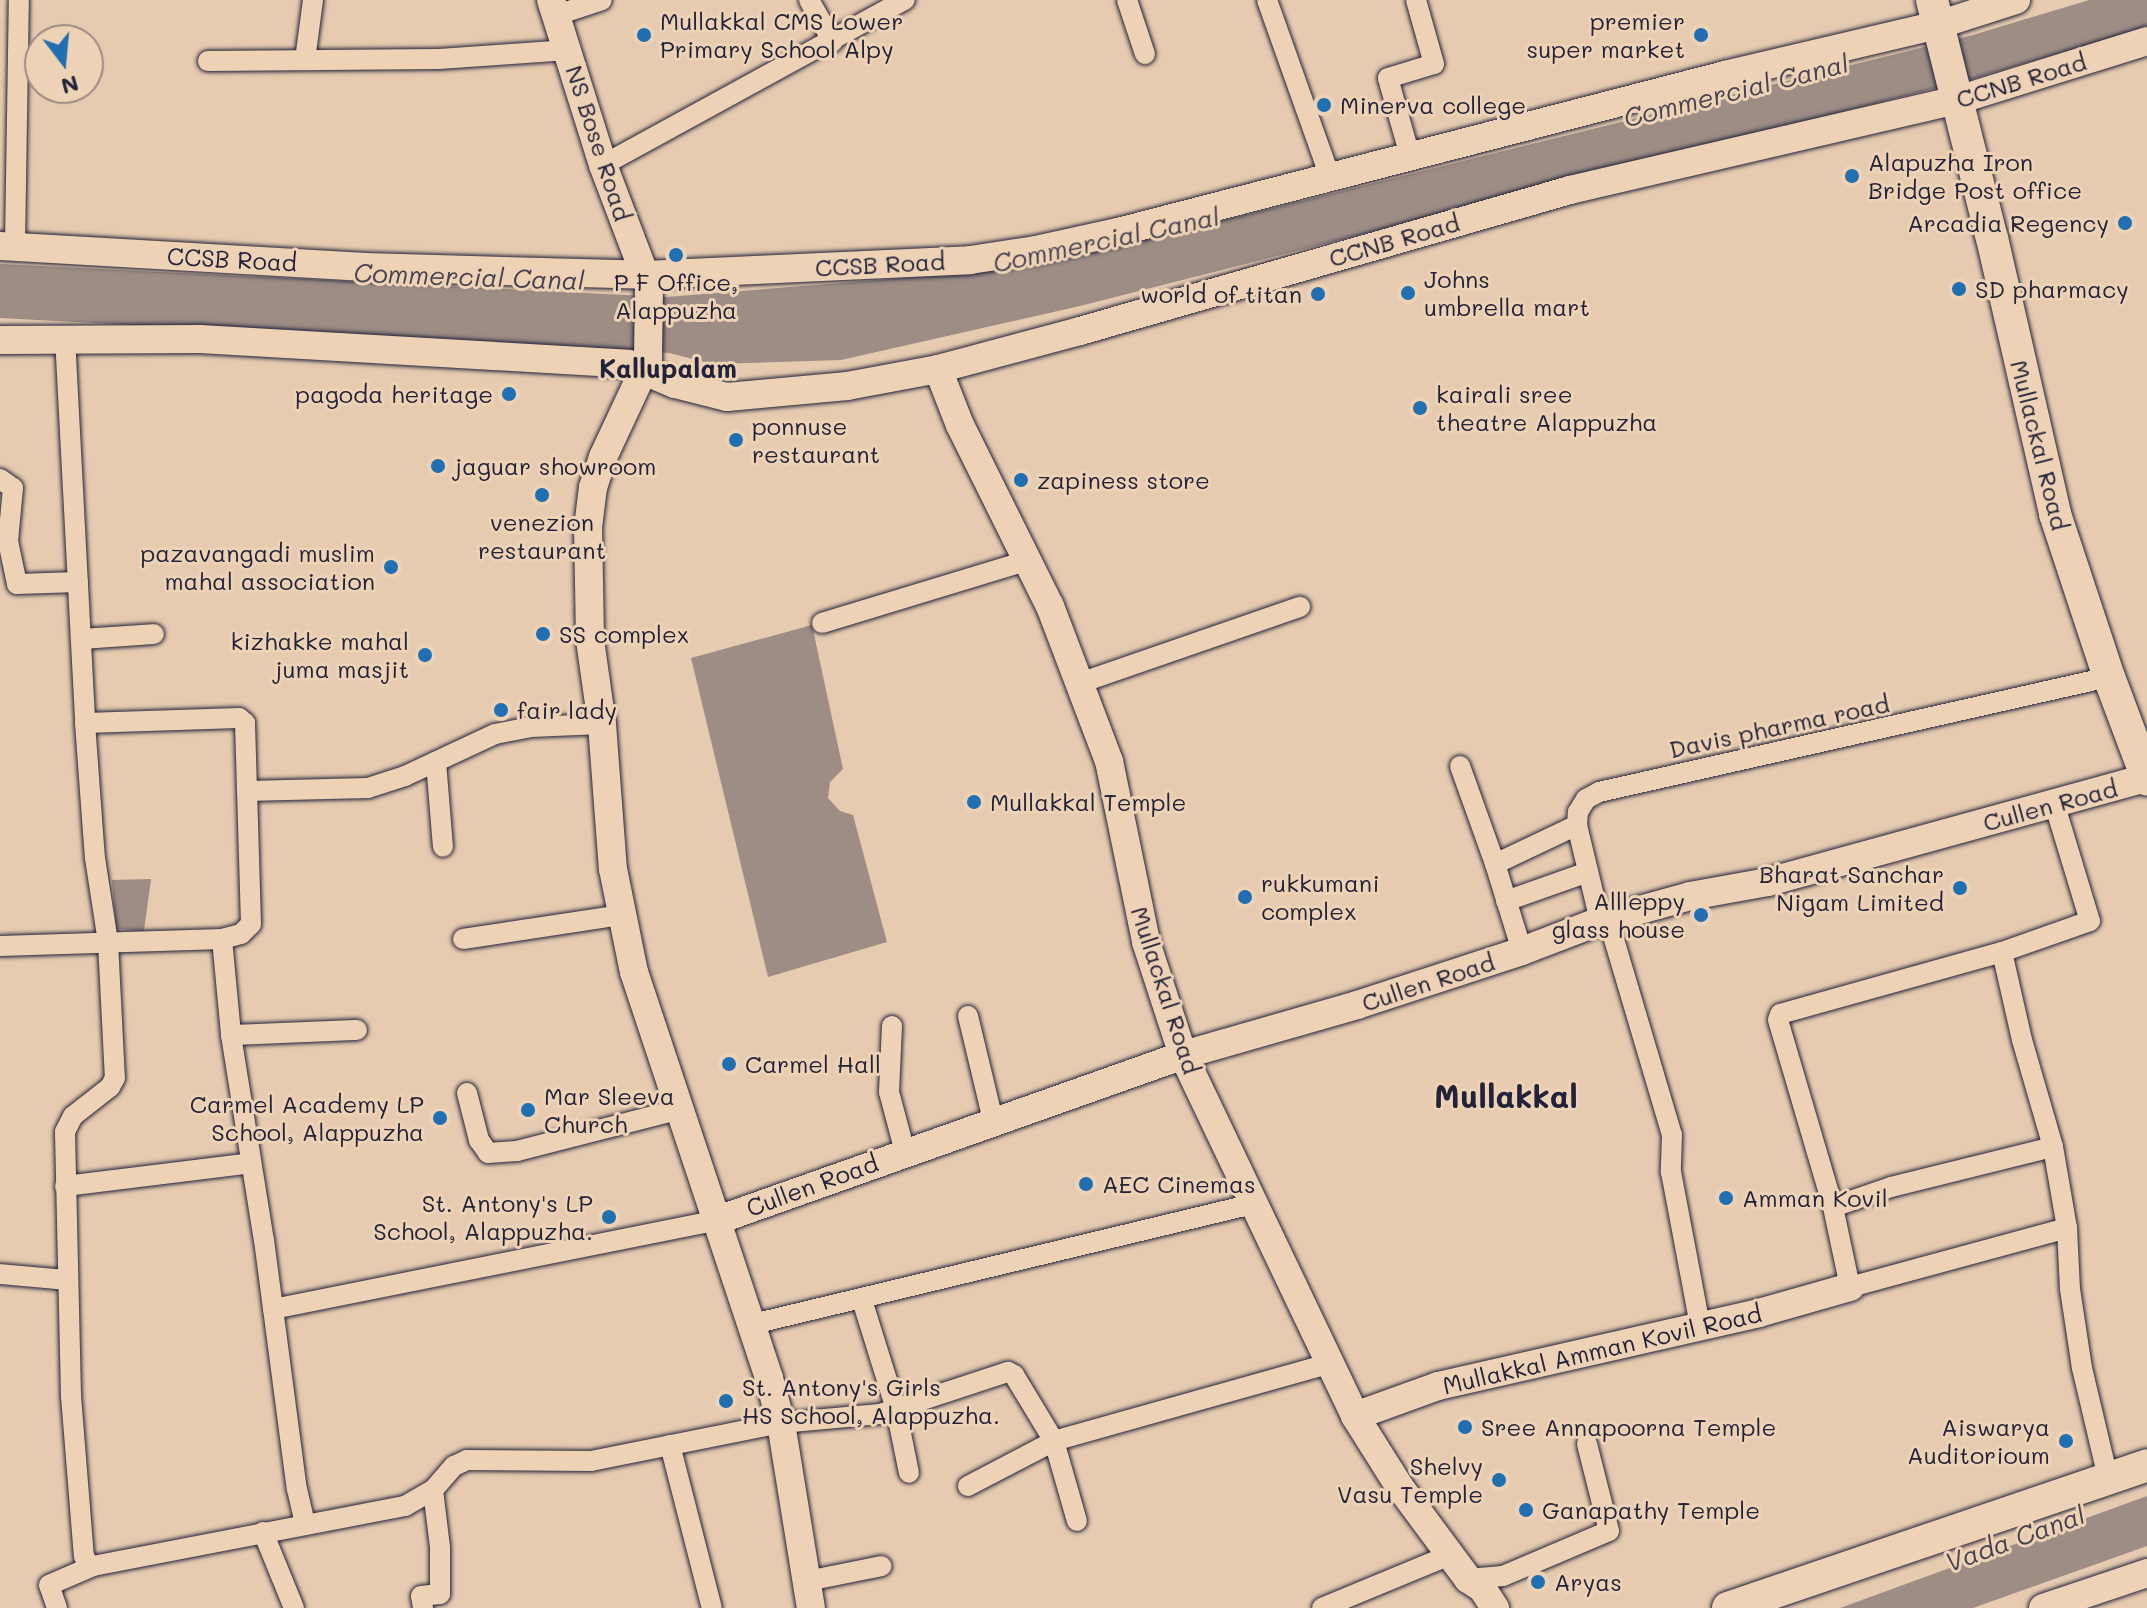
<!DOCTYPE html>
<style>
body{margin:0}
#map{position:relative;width:2147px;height:1608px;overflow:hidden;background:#e6cbb0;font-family:Mali,sans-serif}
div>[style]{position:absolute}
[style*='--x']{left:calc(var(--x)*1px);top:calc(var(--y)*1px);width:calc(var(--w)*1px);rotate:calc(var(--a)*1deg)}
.water>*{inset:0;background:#9d8d85}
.roads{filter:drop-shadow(0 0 2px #22223b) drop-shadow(0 0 2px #22223b)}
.minor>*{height:20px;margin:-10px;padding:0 10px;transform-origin:10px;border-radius:10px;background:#eed2b5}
.secondary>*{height:28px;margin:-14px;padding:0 14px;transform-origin:14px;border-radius:14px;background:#eed2b5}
.primary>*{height:32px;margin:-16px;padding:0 16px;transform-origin:16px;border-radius:16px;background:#eed2b5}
.dots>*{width:22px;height:22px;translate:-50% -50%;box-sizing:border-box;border:4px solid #eed2b5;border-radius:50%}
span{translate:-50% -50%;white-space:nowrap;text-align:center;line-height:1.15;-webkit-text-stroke:6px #eed2b5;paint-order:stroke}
.poi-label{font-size:24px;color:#22223b}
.left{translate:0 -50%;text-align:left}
.right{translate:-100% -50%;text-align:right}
.street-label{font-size:24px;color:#22223b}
.water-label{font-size:26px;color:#474251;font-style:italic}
.neighbourhood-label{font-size:26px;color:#22223b;font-weight:700}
.district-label{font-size:32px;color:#22223b;font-weight:700}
.north{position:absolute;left:24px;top:24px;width:80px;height:80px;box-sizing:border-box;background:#eed2b5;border:2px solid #9c8c84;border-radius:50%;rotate:164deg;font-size:22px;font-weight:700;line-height:32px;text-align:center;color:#22223b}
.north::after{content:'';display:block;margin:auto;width:28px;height:36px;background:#1f6fb2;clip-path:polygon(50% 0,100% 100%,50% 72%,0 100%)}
</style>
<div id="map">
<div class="water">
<div style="clip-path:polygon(2089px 0,2147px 0,2147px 27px,1972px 79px,1080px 306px,841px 360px,713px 364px,669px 353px,0 318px,0 264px,666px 297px,1031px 268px,1973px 35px)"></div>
<div style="clip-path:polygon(812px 625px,843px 769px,830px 782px,828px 798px,840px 811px,853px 815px,887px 942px,768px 977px,691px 658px)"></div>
<div style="clip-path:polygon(151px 879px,144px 931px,116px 929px,112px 880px)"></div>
<div style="clip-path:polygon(2147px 1496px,2147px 1546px,1973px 1608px,1840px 1608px)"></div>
</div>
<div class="roads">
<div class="minor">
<div style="--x:809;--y:0;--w:48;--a:60.3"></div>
<div style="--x:1127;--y:0;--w:57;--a:71.6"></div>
<div style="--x:1267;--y:0;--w:188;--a:70.4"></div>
<div style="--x:557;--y:15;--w:47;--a:-18.4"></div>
<div style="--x:305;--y:60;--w:61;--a:-82.4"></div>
<div style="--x:208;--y:61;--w:231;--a:-0.5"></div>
<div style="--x:439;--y:59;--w:130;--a:-4"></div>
<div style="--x:1410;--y:156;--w:81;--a:-105.8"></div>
<div style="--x:1388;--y:78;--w:48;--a:-16.9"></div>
<div style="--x:1434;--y:64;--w:66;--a:-105.7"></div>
<div style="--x:603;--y:165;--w:344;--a:-28.7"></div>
<div style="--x:15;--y:245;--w:245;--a:-89.1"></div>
<div style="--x:65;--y:337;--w:387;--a:87"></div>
<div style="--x:85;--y:723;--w:135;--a:85.8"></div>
<div style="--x:95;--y:858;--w:85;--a:81.2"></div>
<div style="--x:108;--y:942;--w:136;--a:87.1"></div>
<div style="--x:115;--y:1078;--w:10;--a:119"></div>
<div style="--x:110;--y:1087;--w:47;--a:141.9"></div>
<div style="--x:73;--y:1116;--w:18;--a:117"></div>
<div style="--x:65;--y:1132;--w:264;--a:88.7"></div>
<div style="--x:71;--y:1396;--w:161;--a:85.4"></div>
<div style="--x:84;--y:1556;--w:9;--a:63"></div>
<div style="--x:88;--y:1564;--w:5;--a:22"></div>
<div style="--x:93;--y:1566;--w:318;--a:-10.9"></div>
<div style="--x:405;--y:1506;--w:32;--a:-30"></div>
<div style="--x:433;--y:1490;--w:32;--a:-49"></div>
<div style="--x:454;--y:1466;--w:14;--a:-25"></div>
<div style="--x:467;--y:1460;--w:124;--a:0.5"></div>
<div style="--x:591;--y:1461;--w:194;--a:-11.3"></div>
<div style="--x:781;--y:1423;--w:99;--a:-5.2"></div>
<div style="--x:880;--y:1414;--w:135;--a:-18.2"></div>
<div style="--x:1008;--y:1372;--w:7;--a:27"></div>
<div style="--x:1014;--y:1375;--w:77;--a:58.8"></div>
<div style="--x:1054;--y:1441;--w:83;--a:74"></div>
<div style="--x:0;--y:479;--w:16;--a:35"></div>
<div style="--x:13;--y:488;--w:53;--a:95.4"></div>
<div style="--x:8;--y:541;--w:44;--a:78.2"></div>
<div style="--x:17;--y:584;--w:61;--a:-1.9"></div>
<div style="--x:822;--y:623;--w:216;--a:-16.9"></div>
<div style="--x:81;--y:639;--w:73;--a:-3.9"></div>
<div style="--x:1080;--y:683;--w:233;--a:-19.1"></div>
<div style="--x:85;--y:723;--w:154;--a:-1.9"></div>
<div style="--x:239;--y:718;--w:8;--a:40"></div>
<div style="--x:245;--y:723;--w:68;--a:88.3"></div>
<div style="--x:436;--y:762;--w:85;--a:85.3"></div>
<div style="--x:1460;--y:766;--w:104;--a:70.3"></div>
<div style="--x:2055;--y:806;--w:120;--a:73.1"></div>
<div style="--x:2090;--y:921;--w:93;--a:160.6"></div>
<div style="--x:2002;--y:952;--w:90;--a:77.2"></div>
<div style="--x:2022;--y:1040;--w:111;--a:73.8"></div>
<div style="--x:2053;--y:1147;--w:82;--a:80.2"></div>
<div style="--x:2067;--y:1228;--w:61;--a:87.2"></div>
<div style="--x:2070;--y:1289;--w:80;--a:81.4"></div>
<div style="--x:2082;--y:1368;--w:113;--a:76.7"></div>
<div style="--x:1506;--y:901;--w:87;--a:-19.5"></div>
<div style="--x:1608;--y:919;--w:225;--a:73.5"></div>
<div style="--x:1672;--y:1135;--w:37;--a:92"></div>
<div style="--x:1671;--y:1172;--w:157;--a:79.3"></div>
<div style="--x:1600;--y:921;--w:99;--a:-103.5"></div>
<div style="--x:1577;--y:825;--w:13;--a:-86"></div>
<div style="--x:1578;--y:812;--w:15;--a:-58"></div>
<div style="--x:1586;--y:799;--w:15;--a:-28"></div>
<div style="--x:1599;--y:792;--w:523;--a:-12.71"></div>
<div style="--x:222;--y:939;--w:96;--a:84.6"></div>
<div style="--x:231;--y:1035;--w:208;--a:80.9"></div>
<div style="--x:264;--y:1240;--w:251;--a:82.5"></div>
<div style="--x:297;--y:1489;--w:36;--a:77"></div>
<div style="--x:463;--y:939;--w:161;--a:-8.6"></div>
<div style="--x:0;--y:946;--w:222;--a:-1.8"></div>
<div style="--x:222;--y:939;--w:20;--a:-15"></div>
<div style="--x:241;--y:934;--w:14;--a:-45"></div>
<div style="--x:251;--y:924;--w:133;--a:-91.7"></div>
<div style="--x:247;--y:791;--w:121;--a:-1.4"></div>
<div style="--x:368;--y:788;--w:39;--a:-18"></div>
<div style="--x:405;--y:776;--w:99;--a:-25"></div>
<div style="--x:495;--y:734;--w:36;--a:-11"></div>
<div style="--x:530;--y:727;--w:72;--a:-2.4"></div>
<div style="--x:1522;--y:951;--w:91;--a:-107.2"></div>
<div style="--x:1495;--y:864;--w:91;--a:-25.4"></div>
<div style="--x:2002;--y:952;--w:230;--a:164.4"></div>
<div style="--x:1780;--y:1014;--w:6;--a:108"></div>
<div style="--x:1778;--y:1020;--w:195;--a:73.6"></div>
<div style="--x:1833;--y:1207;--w:82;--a:78"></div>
<div style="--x:1850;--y:1287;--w:225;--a:-15.2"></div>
<div style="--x:968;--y:1016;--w:107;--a:76.5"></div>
<div style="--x:892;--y:1026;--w:66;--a:92.6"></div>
<div style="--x:889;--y:1092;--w:62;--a:75.1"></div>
<div style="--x:231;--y:1035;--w:126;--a:-2.3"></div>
<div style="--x:467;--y:1093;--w:49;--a:75.7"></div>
<div style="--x:479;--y:1140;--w:16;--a:55"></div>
<div style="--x:488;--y:1153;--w:29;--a:-4"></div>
<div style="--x:517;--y:1151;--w:168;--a:-14.4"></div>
<div style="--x:65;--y:1186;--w:187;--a:-7"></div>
<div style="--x:1833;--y:1207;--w:61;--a:-19"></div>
<div style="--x:1891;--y:1187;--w:167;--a:-13.9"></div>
<div style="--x:0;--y:1274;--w:67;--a:5.1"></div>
<div style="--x:862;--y:1300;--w:114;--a:72.7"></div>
<div style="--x:896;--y:1409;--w:65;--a:78.5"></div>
<div style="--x:273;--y:1309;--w:454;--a:-11.3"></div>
<div style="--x:753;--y:1324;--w:514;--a:-13.5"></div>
<div style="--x:670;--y:1445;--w:168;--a:75.6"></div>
<div style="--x:968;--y:1486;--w:97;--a:-27.6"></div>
<div style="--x:1054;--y:1441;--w:285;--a:-15.7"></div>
<div style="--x:263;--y:1532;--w:82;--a:67.8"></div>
<div style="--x:1468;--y:1579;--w:35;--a:-5"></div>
<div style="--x:1503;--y:1576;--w:115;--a:-23"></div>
<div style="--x:1609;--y:1531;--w:90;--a:-104.2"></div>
<div style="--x:807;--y:1581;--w:76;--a:-11.3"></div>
<div style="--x:57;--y:1608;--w:24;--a:-109"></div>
<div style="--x:49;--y:1585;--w:48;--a:-23.4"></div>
<div style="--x:423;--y:1608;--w:12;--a:-99"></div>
<div style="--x:421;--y:1596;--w:19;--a:-6"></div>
<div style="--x:440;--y:1594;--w:47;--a:-90"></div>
<div style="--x:440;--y:1547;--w:57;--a:-97"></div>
<div style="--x:1322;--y:1608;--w:139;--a:-22.5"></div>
</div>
<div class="secondary">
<div style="--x:551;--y:0;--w:173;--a:72.5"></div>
<div style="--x:603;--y:165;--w:129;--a:69.2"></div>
<div style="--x:649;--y:286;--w:75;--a:90.8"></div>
<div style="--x:648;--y:361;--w:106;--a:115.1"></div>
<div style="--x:603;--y:457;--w:32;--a:108"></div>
<div style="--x:593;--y:487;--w:38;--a:97"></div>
<div style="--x:588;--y:525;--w:115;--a:89"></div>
<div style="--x:590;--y:640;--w:85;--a:81.9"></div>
<div style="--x:602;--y:724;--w:145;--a:85.7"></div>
<div style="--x:613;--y:869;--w:105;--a:78.5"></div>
<div style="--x:634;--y:972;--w:428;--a:71.6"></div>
<div style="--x:769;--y:1378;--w:47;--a:75.1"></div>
<div style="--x:781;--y:1423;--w:187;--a:80.8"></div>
<div style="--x:0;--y:246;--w:366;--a:3.3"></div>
<div style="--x:365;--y:267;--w:280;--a:1.6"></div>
<div style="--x:645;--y:275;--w:325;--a:-2.6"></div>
<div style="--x:970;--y:260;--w:67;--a:-8.6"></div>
<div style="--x:1036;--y:250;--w:84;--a:-12.4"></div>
<div style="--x:1118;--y:232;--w:627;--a:-14.5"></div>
<div style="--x:1725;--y:75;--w:219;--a:-13.2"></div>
<div style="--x:1938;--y:25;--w:82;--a:-17.8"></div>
<div style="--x:0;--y:340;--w:200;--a:-0.3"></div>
<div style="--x:200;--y:339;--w:429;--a:3.3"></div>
<div style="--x:628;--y:364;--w:51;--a:23.1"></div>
<div style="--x:675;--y:384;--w:54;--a:14"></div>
<div style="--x:727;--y:397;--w:121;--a:-5.2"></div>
<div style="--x:847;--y:386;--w:93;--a:-10.6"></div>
<div style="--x:938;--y:369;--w:147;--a:-15"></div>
<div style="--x:1080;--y:331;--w:510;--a:-16.05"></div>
<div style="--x:1570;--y:190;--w:398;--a:-13.1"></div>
<div style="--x:1958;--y:100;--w:198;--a:-17.3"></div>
<div style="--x:938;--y:369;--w:60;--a:68.6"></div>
<div style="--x:960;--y:425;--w:202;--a:63.6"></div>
<div style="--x:1050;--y:606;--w:166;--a:69.2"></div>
<div style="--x:1109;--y:761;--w:185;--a:78.4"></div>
<div style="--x:1146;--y:942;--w:119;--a:71.9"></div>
<div style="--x:1183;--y:1055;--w:400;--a:64.5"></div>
<div style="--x:1355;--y:1416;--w:83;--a:57.8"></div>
<div style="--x:1399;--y:1486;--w:116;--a:53.4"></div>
<div style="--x:1468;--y:1579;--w:17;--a:33"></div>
<div style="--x:1482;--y:1588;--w:24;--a:57"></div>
<div style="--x:718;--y:1220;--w:493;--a:-19.5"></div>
<div style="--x:1183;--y:1055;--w:181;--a:-16"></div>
<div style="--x:1357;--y:1005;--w:174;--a:-18.1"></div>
<div style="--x:1522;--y:951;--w:84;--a:-21"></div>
<div style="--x:1600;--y:921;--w:93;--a:-15.5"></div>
<div style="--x:1690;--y:896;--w:79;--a:-10.2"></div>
<div style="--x:1768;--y:882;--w:391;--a:-15.4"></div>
<div style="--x:2145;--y:778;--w:4;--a:63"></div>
<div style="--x:1355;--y:1416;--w:88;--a:-19.9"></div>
<div style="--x:1438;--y:1386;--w:329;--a:-12.8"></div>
<div style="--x:1759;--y:1313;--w:95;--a:-15.9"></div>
<div style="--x:2043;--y:1608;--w:110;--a:-18.6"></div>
</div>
<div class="primary">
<div style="--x:1932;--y:0;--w:245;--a:75.9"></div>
<div style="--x:1992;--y:238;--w:283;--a:77.1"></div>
<div style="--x:2055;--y:514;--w:172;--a:71.7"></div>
<div style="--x:2109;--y:677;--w:108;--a:69.4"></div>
<div style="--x:1728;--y:1608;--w:443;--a:-18.8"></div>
</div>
</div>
<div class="dots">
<div style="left:644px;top:35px;background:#1f6fb2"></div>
<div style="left:1701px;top:35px;background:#1f6fb2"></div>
<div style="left:1324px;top:105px;background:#1f6fb2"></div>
<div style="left:1852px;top:176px;background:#1f6fb2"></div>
<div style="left:2125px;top:223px;background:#1f6fb2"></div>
<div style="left:676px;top:255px;background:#1f6fb2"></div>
<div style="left:1959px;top:289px;background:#1f6fb2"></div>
<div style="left:1408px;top:293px;background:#1f6fb2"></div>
<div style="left:1318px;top:294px;background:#1f6fb2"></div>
<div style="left:509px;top:394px;background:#1f6fb2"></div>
<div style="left:1420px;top:408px;background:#1f6fb2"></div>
<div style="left:736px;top:440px;background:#1f6fb2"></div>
<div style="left:438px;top:466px;background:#1f6fb2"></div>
<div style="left:1021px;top:480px;background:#1f6fb2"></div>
<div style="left:542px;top:495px;background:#1f6fb2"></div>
<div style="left:391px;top:567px;background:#1f6fb2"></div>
<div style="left:543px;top:634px;background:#1f6fb2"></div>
<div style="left:425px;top:655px;background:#1f6fb2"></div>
<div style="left:501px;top:710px;background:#1f6fb2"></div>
<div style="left:974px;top:802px;background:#1f6fb2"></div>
<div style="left:1960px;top:888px;background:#1f6fb2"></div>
<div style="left:1245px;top:897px;background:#1f6fb2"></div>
<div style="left:1701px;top:915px;background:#1f6fb2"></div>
<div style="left:729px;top:1064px;background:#1f6fb2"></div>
<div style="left:528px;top:1110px;background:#1f6fb2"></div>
<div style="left:440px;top:1118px;background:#1f6fb2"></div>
<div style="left:1086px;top:1184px;background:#1f6fb2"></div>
<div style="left:1726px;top:1198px;background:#1f6fb2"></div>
<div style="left:609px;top:1217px;background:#1f6fb2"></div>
<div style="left:726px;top:1401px;background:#1f6fb2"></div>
<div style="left:1465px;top:1427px;background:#1f6fb2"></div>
<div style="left:2066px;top:1441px;background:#1f6fb2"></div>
<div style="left:1499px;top:1480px;background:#1f6fb2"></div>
<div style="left:1526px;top:1510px;background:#1f6fb2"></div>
<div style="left:1538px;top:1582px;background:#1f6fb2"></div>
</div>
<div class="poi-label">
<span class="left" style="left:660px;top:35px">Mullakkal CMS Lower<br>Primary School Alpy</span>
<span class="right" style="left:1685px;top:35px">premier<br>super market</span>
<span class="left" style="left:1340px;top:105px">Minerva college</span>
<span class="left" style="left:1868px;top:176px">Alapuzha Iron<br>Bridge Post office</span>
<span class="right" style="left:2109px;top:223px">Arcadia Regency</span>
<span class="left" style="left:1424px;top:293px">Johns<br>umbrella mart</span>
<span style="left:676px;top:296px">P F Office,<br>Alappuzha</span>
<span class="left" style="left:1975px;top:289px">SD pharmacy</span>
<span class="right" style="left:1302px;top:294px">world of titan</span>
<span class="right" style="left:493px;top:394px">pagoda heritage</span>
<span class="left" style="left:1436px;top:408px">kairali sree<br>theatre Alappuzha</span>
<span class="left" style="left:752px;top:440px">ponnuse<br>restaurant</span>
<span class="left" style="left:454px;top:466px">jaguar showroom</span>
<span class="left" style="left:1037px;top:480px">zapiness store</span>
<span style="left:542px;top:536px">venezion<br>restaurant</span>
<span class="right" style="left:375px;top:567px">pazavangadi muslim<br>mahal association</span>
<span class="left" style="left:559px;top:634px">SS complex</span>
<span class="right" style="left:409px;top:655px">kizhakke mahal<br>juma masjit</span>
<span class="left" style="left:517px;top:710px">fair lady</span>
<span class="left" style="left:990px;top:802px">Mullakkal Temple</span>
<span class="right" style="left:1944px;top:888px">Bharat Sanchar<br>Nigam Limited</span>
<span class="left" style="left:1261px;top:897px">rukkumani<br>complex</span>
<span class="right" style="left:1685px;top:915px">Allleppy<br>glass house</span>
<span class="left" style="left:745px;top:1064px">Carmel Hall</span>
<span class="left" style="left:544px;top:1110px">Mar Sleeva<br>Church</span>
<span class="right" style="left:424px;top:1118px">Carmel Academy LP<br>School, Alappuzha</span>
<span class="left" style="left:1102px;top:1184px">AEC Cinemas</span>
<span class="left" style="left:1742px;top:1198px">Amman Kovil</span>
<span class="right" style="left:593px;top:1217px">St. Antony's LP<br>School, Alappuzha.</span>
<span class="left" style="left:742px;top:1401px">St. Antony's Girls<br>HS School, Alappuzha.</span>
<span class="left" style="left:1481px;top:1427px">Sree Annapoorna Temple</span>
<span class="right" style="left:2050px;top:1441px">Aiswarya<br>Auditorioum</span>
<span class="right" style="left:1483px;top:1480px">Shelvy<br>Vasu Temple</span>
<span class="left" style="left:1542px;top:1510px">Ganapathy Temple</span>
<span class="left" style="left:1554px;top:1582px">Aryas</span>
</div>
<div class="street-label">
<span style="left:2021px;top:80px;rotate:-17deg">CCNB Road</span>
<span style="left:599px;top:143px;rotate:72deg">NS Bose Road</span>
<span style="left:1394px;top:240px;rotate:-16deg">CCNB Road</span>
<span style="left:232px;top:259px;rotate:3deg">CCSB Road</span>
<span style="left:880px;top:264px;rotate:-3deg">CCSB Road</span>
<span style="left:2040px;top:445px;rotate:76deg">Mullackal Road</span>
<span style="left:1779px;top:726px;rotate:-12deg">Davis pharma road</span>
<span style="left:2050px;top:805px;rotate:-15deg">Cullen Road</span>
<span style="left:1428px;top:982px;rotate:-18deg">Cullen Road</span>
<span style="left:1166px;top:990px;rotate:72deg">Mullackal Road</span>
<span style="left:812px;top:1185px;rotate:-20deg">Cullen Road</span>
<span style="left:1602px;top:1349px;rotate:-13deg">Mullakkal Amman Kovil Road</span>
</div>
<div class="water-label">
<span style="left:1736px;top:91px;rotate:-14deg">Commercial Canal</span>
<span style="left:1106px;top:240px;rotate:-12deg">Commercial Canal</span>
<span style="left:469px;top:277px;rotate:2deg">Commercial Canal</span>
<span style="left:2015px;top:1539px;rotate:-20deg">Vada Canal</span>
</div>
<div class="neighbourhood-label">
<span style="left:668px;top:369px">Kallupalam</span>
</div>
<div class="district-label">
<span style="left:1506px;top:1095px">Mullakkal</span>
</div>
<div class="north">N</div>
</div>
